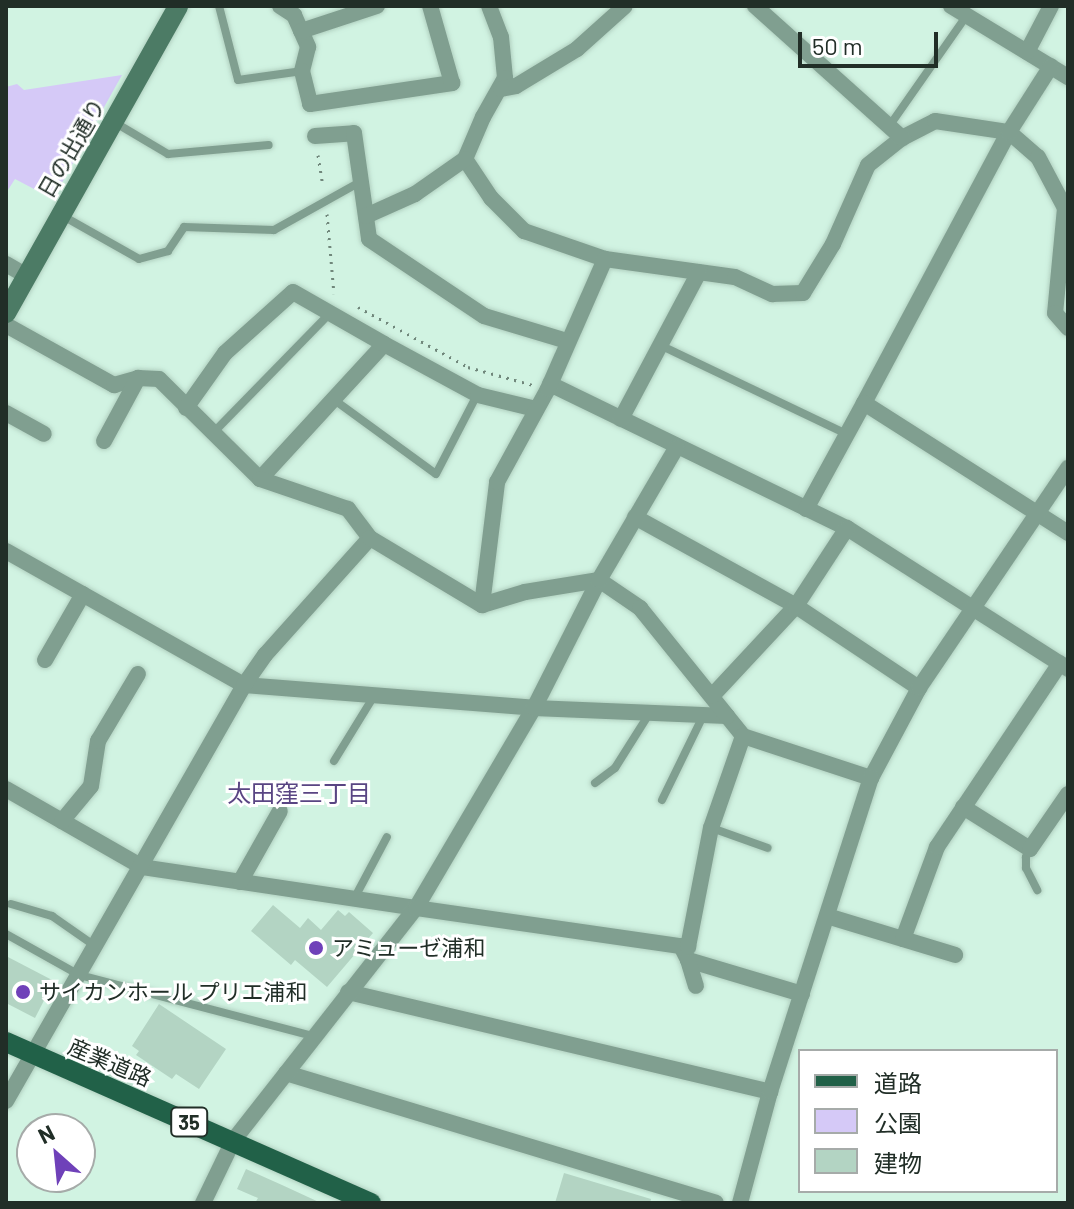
<!DOCTYPE html>
<meta charset="utf-8">
<style>
body{margin:0}
#map{position:relative;width:1074px;height:1209px;overflow:hidden;background:#d1f3e2;font-family:Barlow,"Noto Sans JP",sans-serif}
div>[style]{position:absolute}
[style*='--x']{left:calc(var(--x)*1px);top:calc(var(--y)*1px);width:calc(var(--w)*1px);rotate:calc(var(--a)*1deg)}
.green>*{inset:0;background:#d5c9f7}
.building>*{inset:0;background:#b3d4c3}
.path>*{height:3px;margin-top:-1.5px;transform-origin:0;background:repeating-linear-gradient(90deg,#70877b 0 2px,transparent 0 8px)}
.roads{filter:drop-shadow(0 0 2px #b1d0c0) drop-shadow(0 0 2px #b1d0c0)}
.lane>*{height:8px;margin:-4px;padding:0 4px;transform-origin:4px;border-radius:4px;background:#809f90}
.street>*{height:16px;margin:-8px;padding:0 8px;transform-origin:8px;border-radius:8px;background:#809f90}
.secondary>*{height:20px;margin:-10px;padding:0 10px;transform-origin:10px;border-radius:10px;background:#4c7b65}
.primary>*{height:20px;margin:-10px;padding:0 10px;transform-origin:10px;border-radius:10px;background:#216148}
.dots>*{width:22px;height:22px;translate:-50% -50%;box-sizing:border-box;border:4px solid #fff;border-radius:50%}
span{translate:-50% -50%;white-space:nowrap;text-align:center;line-height:1.15;-webkit-text-stroke:6px #fff;paint-order:stroke}
.shield-label span{padding:2px 6px;background:#fff;border:2px solid;border-radius:6px;-webkit-text-stroke-width:0}
.shield-label{font-size:20px;color:#212e27;font-weight:700}
.street-label{font-size:22px;color:#212e27}
.poi-label{font-size:22px;color:#212e27}
.left{translate:0 -50%;text-align:left}
.neighbourhood-label{font-size:24px;color:#594583}
.frame{position:absolute;inset:0;border:8px solid #212e27;pointer-events:none}
.legend{position:absolute;left:798px;top:1049px;width:260px;height:144px;box-sizing:border-box;background:#fff;border:2px solid #a6aba9;margin:0;padding:10px 14px;list-style:none;font-size:24px;color:#212e27}
.legend li{display:flex;align-items:center;gap:16px;height:40px}
.legend b{width:40px;border:2px solid #a6aba9}
.north{position:absolute;left:16px;top:1113px;width:80px;height:80px;box-sizing:border-box;background:#fff;border:2px solid #a6aba9;border-radius:50%;rotate:333deg;font-size:22px;font-weight:700;line-height:32px;text-align:center;color:#212e27}
.north::after{content:'';display:block;margin:auto;width:28px;height:36px;background:#6f41b9;clip-path:polygon(50% 0,100% 100%,50% 72%,0 100%)}
.scale{position:absolute;left:798px;top:32px;width:140px;height:36px;box-sizing:border-box;border:4px solid #212e27;border-top:0;padding-left:10px;font-size:24px;line-height:28px;white-space:nowrap;color:#212e27;-webkit-text-stroke:6px #fff;paint-order:stroke}
</style>
<div id="map">
<div class="green">
<div style="clip-path:polygon(122px 75px,53px 199px,15px 179px,6px 193px,6px 87px,17px 84px,24px 90px)"></div>
</div>
<div class="building">
<div style="clip-path:polygon(273px 905px,300px 928px,308px 918px,321px 930px,338px 910px,345px 916px,349px 912px,373px 933px,327px 987px,295px 960px,291px 965px,251px 931px)"></div>
<div style="clip-path:polygon(6px 956px,54px 981px,35px 1018px,6px 1003px)"></div>
<div style="clip-path:polygon(159px 1004px,226px 1049px,199px 1089px,176px 1074px,172px 1079px,136px 1055px,139px 1051px,132px 1046px)"></div>
<div style="clip-path:polygon(246px 1169px,282px 1185px,321px 1203px,255px 1203px,258px 1198px,237px 1189px)"></div>
<div style="clip-path:polygon(564px 1173px,651px 1199px,650px 1203px,555px 1203px)"></div>
</div>
<div class="path">
<div style="--x:318;--y:155;--w:31;--a:81"></div>
<div style="--x:327;--y:214;--w:80;--a:85"></div>
<div style="--x:358;--y:307;--w:125;--a:28.6"></div>
<div style="--x:468;--y:367;--w:67;--a:15.5"></div>
</div>
<div class="roads">
<div class="lane">
<div style="--x:219;--y:6;--w:76;--a:75.6"></div>
<div style="--x:238;--y:80;--w:65;--a:-8"></div>
<div style="--x:114;--y:122;--w:63;--a:30.7"></div>
<div style="--x:168;--y:154;--w:101;--a:-5.1"></div>
<div style="--x:890;--y:125;--w:134;--a:-55"></div>
<div style="--x:63;--y:216;--w:87;--a:29.5"></div>
<div style="--x:139;--y:259;--w:30;--a:-15"></div>
<div style="--x:168;--y:251;--w:29;--a:-56"></div>
<div style="--x:184;--y:227;--w:90;--a:1.9"></div>
<div style="--x:274;--y:230;--w:98;--a:-29.2"></div>
<div style="--x:660;--y:345;--w:207;--a:25.5"></div>
<div style="--x:333;--y:399;--w:127;--a:36.1"></div>
<div style="--x:436;--y:474;--w:89;--a:-62.6"></div>
<div style="--x:213;--y:433;--w:166;--a:-45.7"></div>
<div style="--x:334;--y:761;--w:76;--a:-58.4"></div>
<div style="--x:595;--y:783;--w:25;--a:-37"></div>
<div style="--x:615;--y:768;--w:64;--a:-57.8"></div>
<div style="--x:662;--y:800;--w:93;--a:-64"></div>
<div style="--x:712;--y:828;--w:59;--a:19.7"></div>
<div style="--x:1030;--y:849;--w:9;--a:117"></div>
<div style="--x:1026;--y:857;--w:11;--a:90"></div>
<div style="--x:1026;--y:868;--w:25;--a:63"></div>
<div style="--x:354;--y:899;--w:70;--a:-62"></div>
<div style="--x:11;--y:904;--w:43;--a:16.3"></div>
<div style="--x:52;--y:916;--w:52;--a:34.9"></div>
<div style="--x:6;--y:934;--w:84;--a:29.3"></div>
<div style="--x:79;--y:975;--w:243;--a:14.6"></div>
</div>
<div class="street">
<div style="--x:280;--y:6;--w:17;--a:33"></div>
<div style="--x:294;--y:15;--w:35;--a:66"></div>
<div style="--x:308;--y:47;--w:25;--a:104"></div>
<div style="--x:302;--y:71;--w:34;--a:76"></div>
<div style="--x:310;--y:104;--w:144;--a:-8.4"></div>
<div style="--x:452;--y:83;--w:80;--a:-105.9"></div>
<div style="--x:489;--y:6;--w:33;--a:69"></div>
<div style="--x:501;--y:37;--w:41;--a:84.4"></div>
<div style="--x:505;--y:78;--w:45;--a:119.4"></div>
<div style="--x:483;--y:117;--w:46;--a:113.2"></div>
<div style="--x:465;--y:159;--w:47;--a:56.3"></div>
<div style="--x:491;--y:198;--w:47;--a:45"></div>
<div style="--x:524;--y:231;--w:86;--a:19.1"></div>
<div style="--x:605;--y:259;--w:131;--a:7.9"></div>
<div style="--x:735;--y:277;--w:41;--a:24.7"></div>
<div style="--x:772;--y:294;--w:31;--a:-2"></div>
<div style="--x:803;--y:293;--w:57;--a:-58.5"></div>
<div style="--x:833;--y:244;--w:86;--a:-66.1"></div>
<div style="--x:868;--y:165;--w:43;--a:-38.5"></div>
<div style="--x:902;--y:138;--w:37;--a:-27"></div>
<div style="--x:935;--y:121;--w:75;--a:8.5"></div>
<div style="--x:1009;--y:132;--w:38;--a:41"></div>
<div style="--x:1038;--y:157;--w:58;--a:62.1"></div>
<div style="--x:1065;--y:208;--w:105;--a:95.4"></div>
<div style="--x:1055;--y:313;--w:20;--a:49"></div>
<div style="--x:755;--y:6;--w:198;--a:41.9"></div>
<div style="--x:951;--y:6;--w:137;--a:31.3"></div>
<div style="--x:301;--y:31;--w:80;--a:-18.2"></div>
<div style="--x:1027;--y:52;--w:52;--a:-62.4"></div>
<div style="--x:501;--y:89;--w:15;--a:-11"></div>
<div style="--x:516;--y:86;--w:71;--a:-31.2"></div>
<div style="--x:577;--y:49;--w:64;--a:-41.9"></div>
<div style="--x:315;--y:136;--w:39;--a:-4"></div>
<div style="--x:354;--y:133;--w:107;--a:81.9"></div>
<div style="--x:369;--y:239;--w:138;--a:33.8"></div>
<div style="--x:484;--y:316;--w:87;--a:16.8"></div>
<div style="--x:366;--y:216;--w:54;--a:-24.2"></div>
<div style="--x:415;--y:194;--w:61;--a:-35"></div>
<div style="--x:6;--y:264;--w:24;--a:30"></div>
<div style="--x:6;--y:325;--w:124;--a:29.1"></div>
<div style="--x:114;--y:385;--w:25;--a:-16"></div>
<div style="--x:138;--y:378;--w:21;--a:3"></div>
<div style="--x:159;--y:379;--w:142;--a:44.7"></div>
<div style="--x:260;--y:479;--w:183;--a:-47.4"></div>
<div style="--x:384;--y:344;--w:107;--a:28.5"></div>
<div style="--x:478;--y:395;--w:60;--a:13.6"></div>
<div style="--x:550;--y:384;--w:330;--a:25.9"></div>
<div style="--x:847;--y:528;--w:262;--a:32.5"></div>
<div style="--x:864;--y:403;--w:307;--a:-61.9"></div>
<div style="--x:1009;--y:132;--w:78;--a:-57.5"></div>
<div style="--x:186;--y:408;--w:67;--a:-54.7"></div>
<div style="--x:225;--y:353;--w:91;--a:-41.9"></div>
<div style="--x:293;--y:292;--w:105;--a:29.7"></div>
<div style="--x:6;--y:413;--w:43;--a:28.9"></div>
<div style="--x:621;--y:419;--w:166;--a:-62"></div>
<div style="--x:104;--y:441;--w:72;--a:-61.6"></div>
<div style="--x:260;--y:479;--w:93;--a:18.8"></div>
<div style="--x:348;--y:509;--w:36;--a:53"></div>
<div style="--x:806;--y:509;--w:121;--a:-61.3"></div>
<div style="--x:864;--y:403;--w:242;--a:32.5"></div>
<div style="--x:635;--y:517;--w:184;--a:28.9"></div>
<div style="--x:796;--y:606;--w:148;--a:33.7"></div>
<div style="--x:6;--y:551;--w:273;--a:29.4"></div>
<div style="--x:244;--y:685;--w:291;--a:4.5"></div>
<div style="--x:534;--y:708;--w:193;--a:2.4"></div>
<div style="--x:727;--y:716;--w:26;--a:51"></div>
<div style="--x:743;--y:736;--w:135;--a:18.2"></div>
<div style="--x:871;--y:778;--w:102;--a:-61.9"></div>
<div style="--x:919;--y:688;--w:266;--a:-55.9"></div>
<div style="--x:482;--y:605;--w:45;--a:-16.8"></div>
<div style="--x:525;--y:592;--w:75;--a:-9.2"></div>
<div style="--x:599;--y:580;--w:50;--a:34.3"></div>
<div style="--x:640;--y:608;--w:139;--a:51.1"></div>
<div style="--x:45;--y:660;--w:76;--a:-60.1"></div>
<div style="--x:712;--y:696;--w:123;--a:-47"></div>
<div style="--x:796;--y:606;--w:93;--a:-56.8"></div>
<div style="--x:6;--y:789;--w:157;--a:29.8"></div>
<div style="--x:142;--y:867;--w:277;--a:8.5"></div>
<div style="--x:416;--y:908;--w:232;--a:-59.5"></div>
<div style="--x:534;--y:708;--w:144;--a:-63.1"></div>
<div style="--x:599;--y:580;--w:153;--a:-59.7"></div>
<div style="--x:963;--y:807;--w:79;--a:32.1"></div>
<div style="--x:1030;--y:849;--w:67;--a:-55.4"></div>
<div style="--x:62;--y:821;--w:45;--a:-50.4"></div>
<div style="--x:91;--y:786;--w:46;--a:-81.2"></div>
<div style="--x:98;--y:741;--w:78;--a:-59.2"></div>
<div style="--x:240;--y:882;--w:81;--a:-60.6"></div>
<div style="--x:827;--y:916;--w:134;--a:16.9"></div>
<div style="--x:903;--y:939;--w:98;--a:-69.7"></div>
<div style="--x:937;--y:847;--w:221;--a:-56.2"></div>
<div style="--x:681;--y:946;--w:16;--a:63"></div>
<div style="--x:688;--y:960;--w:119;--a:16.6"></div>
<div style="--x:688;--y:960;--w:27;--a:73"></div>
<div style="--x:348;--y:992;--w:434;--a:13.3"></div>
<div style="--x:286;--y:1073;--w:449;--a:16.8"></div>
<div style="--x:6;--y:1101;--w:479;--a:-60.2"></div>
<div style="--x:244;--y:685;--w:37;--a:-55"></div>
<div style="--x:265;--y:655;--w:157;--a:-48.1"></div>
<div style="--x:370;--y:538;--w:131;--a:30.9"></div>
<div style="--x:482;--y:605;--w:124;--a:-83"></div>
<div style="--x:497;--y:482;--w:106;--a:-61.3"></div>
<div style="--x:548;--y:389;--w:142;--a:-66.3"></div>
<div style="--x:203;--y:1203;--w:69;--a:-64.2"></div>
<div style="--x:233;--y:1141;--w:296;--a:-51.9"></div>
<div style="--x:416;--y:908;--w:275;--a:8.2"></div>
<div style="--x:688;--y:947;--w:121;--a:-79.1"></div>
<div style="--x:711;--y:828;--w:97;--a:-70.8"></div>
<div style="--x:740;--y:1203;--w:115;--a:-74.9"></div>
<div style="--x:770;--y:1092;--w:330;--a:-72.2"></div>
</div>
<div class="secondary">
<div style="--x:6;--y:313;--w:352;--a:-60.7"></div>
</div>
<div class="primary">
<div style="--x:6;--y:1042;--w:399;--a:23.8"></div>
</div>
</div>
<div class="dots">
<div style="left:316px;top:948px;background:#6f41b9"></div>
<div style="left:23px;top:992px;background:#6f41b9"></div>
</div>
<div class="shield-label">
<span style="left:189px;top:1122px">35</span>
</div>
<div class="street-label">
<span style="left:71px;top:148px;rotate:-60deg">日の出通り</span>
<span style="left:110px;top:1062px;rotate:23deg">産業道路</span>
</div>
<div class="poi-label">
<span class="left" style="left:332px;top:948px">アミューゼ浦和</span>
<span class="left" style="left:39px;top:992px">サイカンホール プリエ浦和</span>
</div>
<div class="neighbourhood-label">
<span style="left:299px;top:793px">太田窪三丁目</span>
</div>
<div class="frame"></div>
<ul class="legend">
<li><b style="height:10px;background:#216148"></b>道路</li>
<li><b style="height:22px;background:#d5c9f7"></b>公園</li>
<li><b style="height:22px;background:#b3d4c3"></b>建物</li>
</ul>
<div class="north">N</div>
<div class="scale">50 m</div>
</div>
